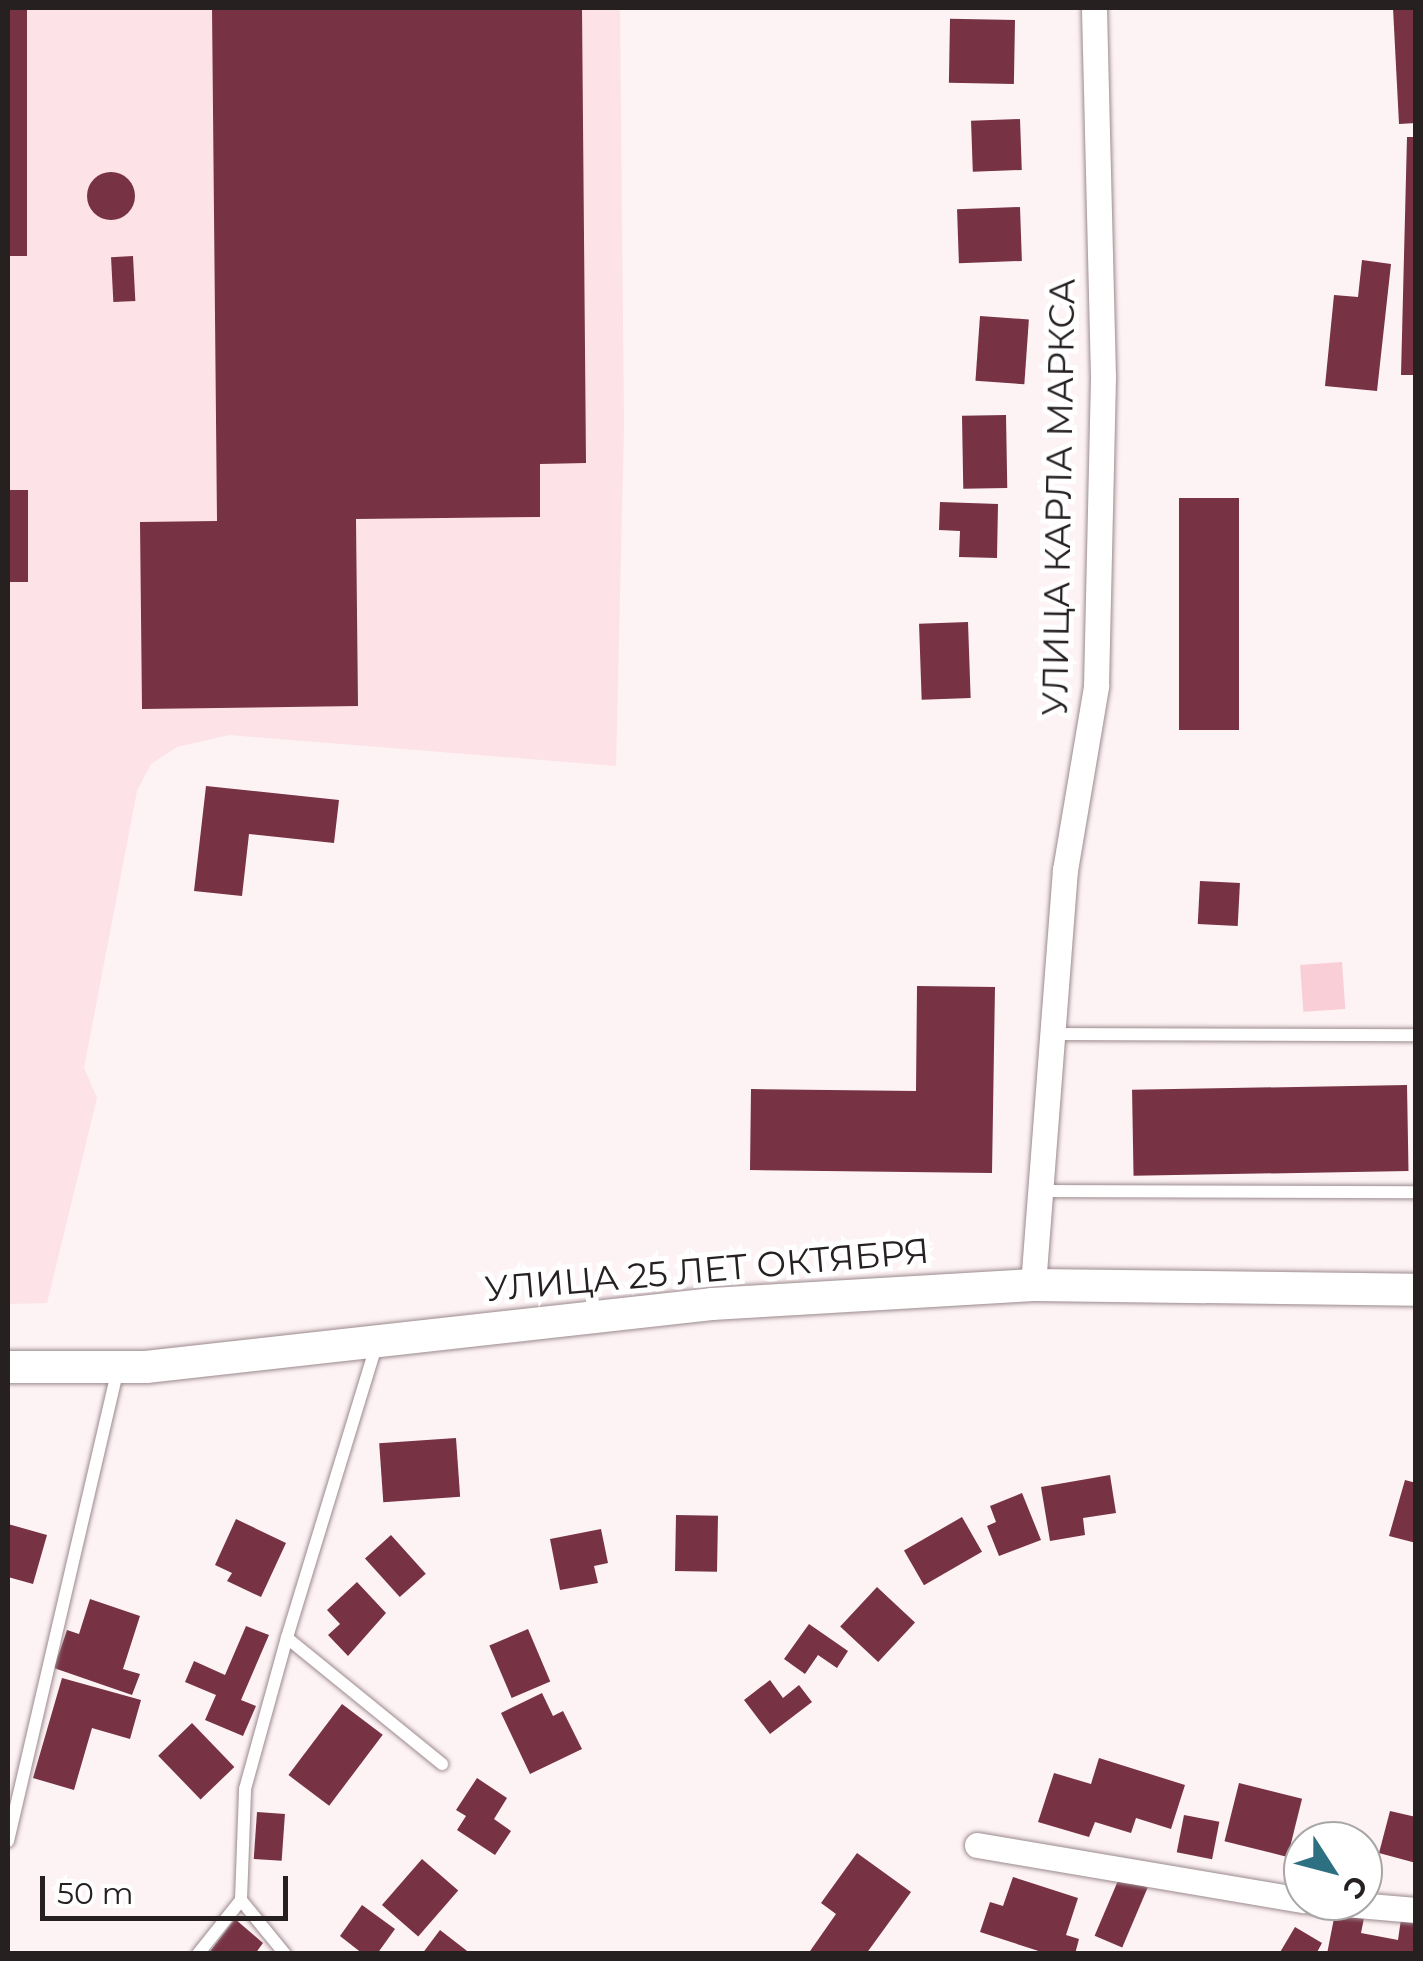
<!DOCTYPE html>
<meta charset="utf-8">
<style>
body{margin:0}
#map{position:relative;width:1423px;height:1961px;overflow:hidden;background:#fdf2f4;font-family:Montserrat,sans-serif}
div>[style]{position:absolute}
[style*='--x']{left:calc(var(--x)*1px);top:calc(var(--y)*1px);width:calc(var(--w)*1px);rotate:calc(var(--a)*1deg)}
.built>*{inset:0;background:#fde2e7}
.green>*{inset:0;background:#faced6;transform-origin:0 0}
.building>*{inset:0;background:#773244;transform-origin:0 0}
.round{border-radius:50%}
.roads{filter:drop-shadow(0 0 2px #9b8a8d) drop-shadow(0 0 2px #9b8a8d)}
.service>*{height:12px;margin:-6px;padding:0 6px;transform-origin:6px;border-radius:6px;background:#fff}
.minor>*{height:25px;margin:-12.5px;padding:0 12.5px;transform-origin:12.5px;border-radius:12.5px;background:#fff}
.tertiary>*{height:32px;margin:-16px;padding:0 16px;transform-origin:16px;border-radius:16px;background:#fff}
span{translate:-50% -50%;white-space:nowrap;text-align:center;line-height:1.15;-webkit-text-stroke:10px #fff;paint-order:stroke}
.street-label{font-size:35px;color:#262021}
.frame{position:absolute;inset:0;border:10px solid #262021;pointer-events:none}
.north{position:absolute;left:1283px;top:1821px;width:100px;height:100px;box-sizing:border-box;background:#fff;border:2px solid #a8a6a6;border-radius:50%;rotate:126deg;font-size:28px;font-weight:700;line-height:40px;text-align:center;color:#262021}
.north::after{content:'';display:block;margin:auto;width:35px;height:45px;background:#2d7082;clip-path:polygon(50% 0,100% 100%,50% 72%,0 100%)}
.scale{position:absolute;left:40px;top:1876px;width:248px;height:45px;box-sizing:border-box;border:5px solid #262021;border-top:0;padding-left:12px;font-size:30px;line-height:35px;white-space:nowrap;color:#262021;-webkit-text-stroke:8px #fff;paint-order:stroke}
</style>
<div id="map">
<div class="built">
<div style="clip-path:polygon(8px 8px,620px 8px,624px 427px,616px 766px,229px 735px,177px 747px,151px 764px,137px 791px,84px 1068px,97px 1098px,47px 1303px,8px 1304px)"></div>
</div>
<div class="green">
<div style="left:1342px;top:962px;width:47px;height:42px;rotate:86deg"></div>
</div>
<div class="building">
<div style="left:8px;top:8px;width:19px;height:248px"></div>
<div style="clip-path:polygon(212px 8px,582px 8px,586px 463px,540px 464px,540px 517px,356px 519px,358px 706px,142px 709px,140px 522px,217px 521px)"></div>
<div style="clip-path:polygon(1393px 8px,1416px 8px,1416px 123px,1399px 124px)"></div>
<div style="left:1015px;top:20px;width:64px;height:65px;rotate:91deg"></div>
<div style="left:1020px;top:119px;width:51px;height:49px;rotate:88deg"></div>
<div style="clip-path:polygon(1407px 137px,1416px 137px,1416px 375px,1401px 375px)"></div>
<div class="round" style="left:87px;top:172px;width:48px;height:48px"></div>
<div style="left:1020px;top:207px;width:54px;height:63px;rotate:88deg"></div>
<div style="left:133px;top:256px;width:45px;height:22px;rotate:87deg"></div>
<div style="clip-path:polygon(1362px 260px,1391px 264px,1377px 391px,1325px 386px,1334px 295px,1358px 297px)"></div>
<div style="left:980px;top:316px;width:49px;height:65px;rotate:4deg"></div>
<div style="left:1006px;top:415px;width:73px;height:44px;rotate:89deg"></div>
<div style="left:28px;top:490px;width:92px;height:20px;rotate:90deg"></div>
<div style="left:1179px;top:498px;width:60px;height:232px"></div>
<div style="clip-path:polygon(940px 502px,998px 504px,997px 558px,959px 557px,960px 531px,939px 530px)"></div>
<div style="left:968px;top:622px;width:76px;height:49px;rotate:88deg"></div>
<div style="clip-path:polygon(206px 786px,339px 800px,334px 843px,249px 834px,242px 896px,194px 891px)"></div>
<div style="left:1200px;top:881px;width:40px;height:43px;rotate:3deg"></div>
<div style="clip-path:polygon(917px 986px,995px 987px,992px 1173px,750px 1170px,751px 1089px,916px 1091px)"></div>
<div style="left:1407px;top:1085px;width:86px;height:275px;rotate:89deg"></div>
<div style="left:456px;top:1438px;width:59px;height:77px;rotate:86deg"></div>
<div style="clip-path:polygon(1110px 1475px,1116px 1513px,1083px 1518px,1085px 1535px,1050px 1541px,1041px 1487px)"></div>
<div style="clip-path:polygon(1405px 1480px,1416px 1483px,1416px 1543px,1389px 1536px)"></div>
<div style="clip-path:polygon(1022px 1493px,1041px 1540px,999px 1556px,987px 1526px,996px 1522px,990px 1506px)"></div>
<div style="left:676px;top:1515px;width:42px;height:56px;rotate:1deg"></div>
<div style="left:962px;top:1517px;width:40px;height:67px;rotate:60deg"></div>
<div style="clip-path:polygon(236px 1519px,286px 1543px,261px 1597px,227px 1581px,232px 1573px,215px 1565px)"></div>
<div style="clip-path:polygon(8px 1524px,47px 1535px,33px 1584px,8px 1577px)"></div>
<div style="clip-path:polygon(601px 1529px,608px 1563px,594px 1566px,598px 1583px,560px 1590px,550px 1539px)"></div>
<div style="left:391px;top:1535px;width:52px;height:35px;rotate:48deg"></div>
<div style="clip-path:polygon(357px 1582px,386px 1613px,348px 1656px,328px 1635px,340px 1624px,327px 1610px)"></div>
<div style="left:877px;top:1587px;width:52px;height:54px;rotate:43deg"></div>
<div style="clip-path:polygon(90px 1599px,140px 1616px,123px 1669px,140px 1674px,132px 1695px,54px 1668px,67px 1630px,79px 1634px)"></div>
<div style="clip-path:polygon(809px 1624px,848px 1651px,837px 1668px,818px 1655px,805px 1674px,784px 1659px)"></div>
<div style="clip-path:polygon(246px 1626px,269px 1635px,241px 1700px,256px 1706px,243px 1736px,205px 1720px,216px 1695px,185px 1682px,194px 1661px,225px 1675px)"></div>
<div style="left:528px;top:1629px;width:57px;height:42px;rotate:67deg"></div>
<div style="clip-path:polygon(62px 1678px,141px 1700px,130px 1739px,92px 1728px,74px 1790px,33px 1778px)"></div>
<div style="clip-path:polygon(770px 1680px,783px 1698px,799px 1685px,812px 1702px,770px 1734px,744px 1700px)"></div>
<div style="clip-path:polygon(542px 1693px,553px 1716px,563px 1711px,582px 1749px,530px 1774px,501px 1713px)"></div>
<div style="left:342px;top:1704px;width:51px;height:89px;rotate:37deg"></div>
<div style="left:192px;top:1723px;width:61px;height:47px;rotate:46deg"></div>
<div style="clip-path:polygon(1099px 1758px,1185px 1785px,1171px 1829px,1136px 1818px,1131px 1833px,1095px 1822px,1089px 1837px,1038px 1822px,1054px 1773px,1091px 1784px)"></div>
<div style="clip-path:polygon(477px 1778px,507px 1798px,494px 1819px,511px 1831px,495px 1855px,457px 1830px,466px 1816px,456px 1810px)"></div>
<div style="left:1239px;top:1783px;width:65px;height:60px;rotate:14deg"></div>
<div style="clip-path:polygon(1390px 1811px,1416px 1817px,1416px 1863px,1379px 1853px)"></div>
<div style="left:257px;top:1812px;width:28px;height:47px;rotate:4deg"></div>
<div style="left:1184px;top:1815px;width:36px;height:38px;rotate:11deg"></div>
<div style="clip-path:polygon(857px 1853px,911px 1892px,866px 1954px,808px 1954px,836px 1914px,821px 1903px)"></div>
<div style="left:422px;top:1859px;width:48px;height:61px;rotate:41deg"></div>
<div style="left:1120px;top:1876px;width:30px;height:65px;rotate:23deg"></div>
<div style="clip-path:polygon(1013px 1877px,1078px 1898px,1066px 1935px,1079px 1939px,1075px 1954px,1048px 1954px,980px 1932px,990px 1902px,1003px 1906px)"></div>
<div style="clip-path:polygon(362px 1905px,395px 1929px,377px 1954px,363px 1954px,340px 1936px)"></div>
<div style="clip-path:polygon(1336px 1908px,1365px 1913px,1361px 1933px,1398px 1940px,1401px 1919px,1416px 1922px,1416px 1954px,1327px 1954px)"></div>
<div style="clip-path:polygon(235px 1919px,263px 1943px,255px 1954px,208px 1954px)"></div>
<div style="clip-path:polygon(1295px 1927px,1322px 1943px,1316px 1954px,1279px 1954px)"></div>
<div style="clip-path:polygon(440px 1930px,471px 1954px,422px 1954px)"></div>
</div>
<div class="roads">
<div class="service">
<div style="--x:1053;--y:1034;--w:363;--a:0.2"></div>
<div style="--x:1041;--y:1191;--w:375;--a:0.2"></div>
<div style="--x:377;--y:1343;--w:308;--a:107"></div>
<div style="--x:287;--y:1638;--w:200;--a:39.1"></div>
<div style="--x:8;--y:1841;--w:485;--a:-76.9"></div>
<div style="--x:198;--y:1954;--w:69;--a:-51.5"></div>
<div style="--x:285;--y:1954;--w:70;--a:-129.2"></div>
<div style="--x:241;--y:1900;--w:111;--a:-87.9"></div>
<div style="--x:245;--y:1789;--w:157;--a:-74.5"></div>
</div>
<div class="minor">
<div style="--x:1033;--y:1285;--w:416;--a:-85.6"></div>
<div style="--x:1065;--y:870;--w:187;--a:-80.4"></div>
<div style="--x:1096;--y:686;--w:309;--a:-88.7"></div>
<div style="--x:1103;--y:377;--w:369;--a:-91.4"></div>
<div style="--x:977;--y:1845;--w:331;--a:9.6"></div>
<div style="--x:1311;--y:1901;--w:105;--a:4.9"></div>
</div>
<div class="tertiary">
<div style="--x:8;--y:1367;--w:138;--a:0"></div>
<div style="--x:146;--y:1367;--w:569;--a:-6.35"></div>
<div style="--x:712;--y:1304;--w:322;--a:-3.4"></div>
<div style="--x:1033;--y:1285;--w:383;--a:0.7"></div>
</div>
</div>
<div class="street-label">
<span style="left:1059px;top:497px;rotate:-89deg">УЛИЦА КАРЛА МАРКСА</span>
<span style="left:707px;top:1270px;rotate:-5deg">УЛИЦА 25 ЛЕТ ОКТЯБРЯ</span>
</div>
<div class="frame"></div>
<div class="north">С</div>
<div class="scale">50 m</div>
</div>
